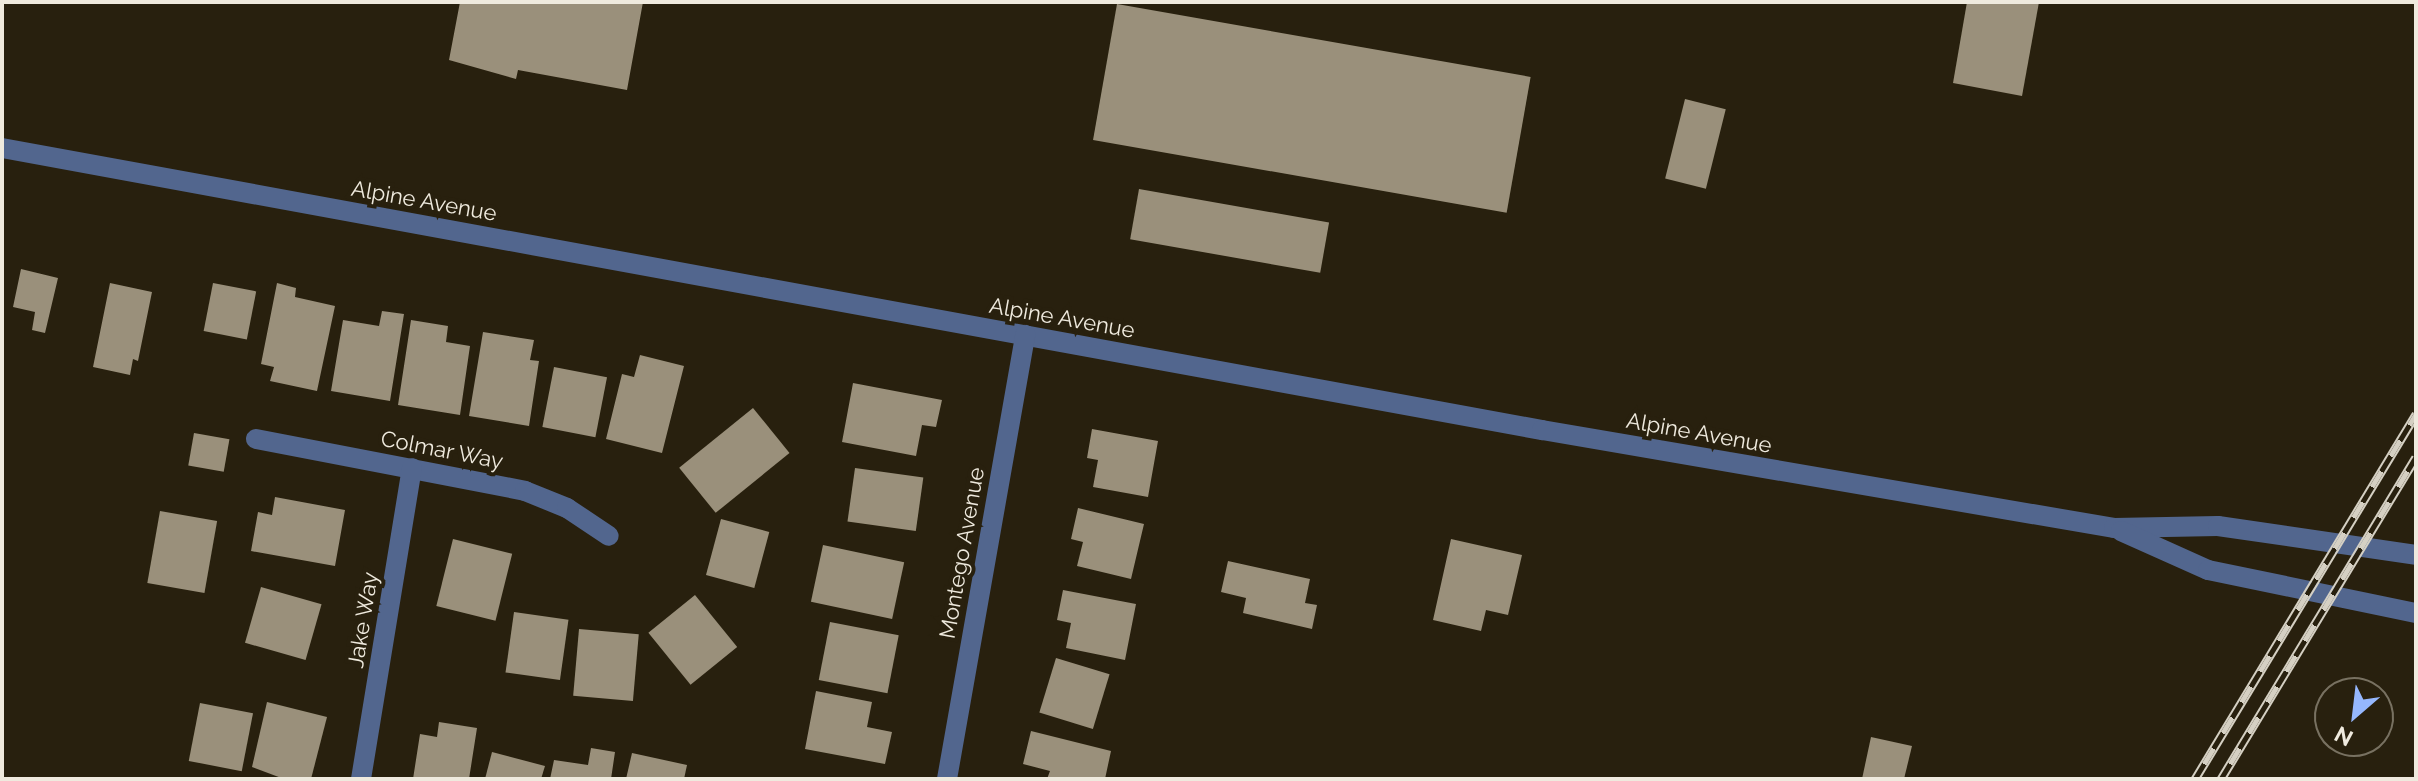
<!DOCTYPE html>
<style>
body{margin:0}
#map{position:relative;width:2418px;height:781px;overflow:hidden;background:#28200e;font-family:Raleway,sans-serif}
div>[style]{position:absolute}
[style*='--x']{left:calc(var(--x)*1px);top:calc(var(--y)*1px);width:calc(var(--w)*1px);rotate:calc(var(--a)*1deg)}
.building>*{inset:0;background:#9a907b;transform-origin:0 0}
.minor>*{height:20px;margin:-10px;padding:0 10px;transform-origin:10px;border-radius:10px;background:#52668e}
.rail>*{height:9px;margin-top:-4.5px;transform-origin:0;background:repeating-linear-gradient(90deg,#28200e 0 18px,#d5d0c3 0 36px);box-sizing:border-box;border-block:2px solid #d5d0c3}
span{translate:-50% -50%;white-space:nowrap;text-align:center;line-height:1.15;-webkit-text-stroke:8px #28200e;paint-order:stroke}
.street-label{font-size:22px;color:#efeade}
.frame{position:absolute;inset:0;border:4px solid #efeade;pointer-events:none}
.north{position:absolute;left:2314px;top:677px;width:80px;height:80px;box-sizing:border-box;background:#28200e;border:2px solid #787161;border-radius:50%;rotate:208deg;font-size:22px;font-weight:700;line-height:32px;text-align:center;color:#efeade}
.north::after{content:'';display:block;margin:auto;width:28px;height:36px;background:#95b7fd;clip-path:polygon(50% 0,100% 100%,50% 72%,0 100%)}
</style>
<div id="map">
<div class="building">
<div style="clip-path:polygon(460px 2px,643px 2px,627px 90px,518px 70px,516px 79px,449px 60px)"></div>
<div style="clip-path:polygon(1967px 2px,2039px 2px,2022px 96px,1953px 83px)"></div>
<div style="left:1117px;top:4px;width:420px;height:138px;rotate:10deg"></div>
<div style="left:1685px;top:99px;width:42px;height:82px;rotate:14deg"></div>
<div style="left:1139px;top:189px;width:193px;height:51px;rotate:10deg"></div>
<div style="clip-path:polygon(21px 269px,58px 278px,45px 333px,32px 330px,35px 312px,13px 307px)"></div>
<div style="clip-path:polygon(110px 283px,152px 292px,138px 361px,133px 359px,130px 375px,93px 367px)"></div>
<div style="left:213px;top:283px;width:44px;height:49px;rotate:11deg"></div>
<div style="clip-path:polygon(277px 283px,296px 288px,295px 297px,335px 306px,317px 391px,270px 381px,274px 367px,261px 364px)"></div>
<div style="clip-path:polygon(382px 311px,404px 314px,390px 401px,331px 391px,343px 320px,379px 326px)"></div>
<div style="clip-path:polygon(411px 320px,448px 326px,446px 342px,470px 346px,460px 415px,398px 405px)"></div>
<div style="clip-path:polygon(483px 332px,534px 340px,530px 360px,539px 361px,529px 426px,469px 416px)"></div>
<div style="clip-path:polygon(640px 355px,684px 366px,662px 453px,606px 439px,622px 374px,634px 377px)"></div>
<div style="left:554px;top:367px;width:54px;height:61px;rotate:11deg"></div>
<div style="clip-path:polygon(853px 383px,942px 400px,936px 427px,922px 425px,916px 456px,842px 442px)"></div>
<div style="left:753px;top:408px;width:58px;height:95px;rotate:51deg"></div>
<div style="clip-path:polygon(1092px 429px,1158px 441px,1148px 497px,1093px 487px,1098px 460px,1087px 458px)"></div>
<div style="left:194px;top:433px;width:36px;height:33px;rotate:10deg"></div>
<div style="left:855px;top:468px;width:69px;height:54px;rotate:8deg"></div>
<div style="clip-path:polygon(275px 497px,345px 510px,335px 566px,251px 551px,258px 512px,272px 515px)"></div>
<div style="clip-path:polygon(1078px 508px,1144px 524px,1131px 579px,1077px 566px,1083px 542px,1071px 539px)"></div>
<div style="left:160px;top:511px;width:58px;height:73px;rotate:10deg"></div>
<div style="left:721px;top:519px;width:50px;height:58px;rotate:15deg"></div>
<div style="left:453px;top:539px;width:61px;height:69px;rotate:14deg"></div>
<div style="clip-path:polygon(1451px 539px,1522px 555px,1508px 615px,1486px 610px,1481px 631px,1433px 620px)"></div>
<div style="left:823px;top:545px;width:83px;height:58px;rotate:12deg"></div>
<div style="clip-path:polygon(1228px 561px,1310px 579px,1305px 603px,1317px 605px,1312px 629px,1243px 613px,1246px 598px,1221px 592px)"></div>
<div style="left:261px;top:587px;width:63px;height:58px;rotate:16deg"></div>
<div style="clip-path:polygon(1063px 590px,1136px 604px,1125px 660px,1066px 648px,1071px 623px,1057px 620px)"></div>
<div style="left:695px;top:595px;width:67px;height:60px;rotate:51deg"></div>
<div style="left:514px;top:612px;width:55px;height:61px;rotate:8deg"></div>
<div style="left:830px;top:622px;width:70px;height:59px;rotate:11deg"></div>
<div style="left:579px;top:629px;width:60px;height:67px;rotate:5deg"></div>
<div style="left:1056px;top:658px;width:56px;height:57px;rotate:17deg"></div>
<div style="clip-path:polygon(816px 691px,872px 702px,867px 727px,892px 732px,885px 764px,805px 749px)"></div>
<div style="clip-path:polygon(267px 702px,327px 717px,311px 779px,284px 779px,252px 767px)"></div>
<div style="left:200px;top:703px;width:54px;height:59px;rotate:11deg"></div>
<div style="clip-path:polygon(439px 722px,477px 728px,469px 779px,413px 779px,420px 734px,437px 737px)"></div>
<div style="clip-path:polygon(1031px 731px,1111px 751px,1105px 779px,1047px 779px,1050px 771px,1023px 764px)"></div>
<div style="clip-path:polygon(1871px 737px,1912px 746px,1904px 779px,1862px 779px)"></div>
<div style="clip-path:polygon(591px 748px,615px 752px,611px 779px,550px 779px,554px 760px,588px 765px)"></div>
<div style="clip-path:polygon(492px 752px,545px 766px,541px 779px,485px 779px)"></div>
<div style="clip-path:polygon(632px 753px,687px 765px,684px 779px,626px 779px)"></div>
</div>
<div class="minor">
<div style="--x:2;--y:148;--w:1566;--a:10.38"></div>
<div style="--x:1542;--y:430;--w:580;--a:9.72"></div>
<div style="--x:2114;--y:528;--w:104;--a:-1.1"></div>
<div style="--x:2218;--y:526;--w:200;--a:8.3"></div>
<div style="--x:256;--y:439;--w:274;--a:10.9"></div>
<div style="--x:525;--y:491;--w:45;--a:22"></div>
<div style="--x:567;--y:508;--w:50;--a:33.7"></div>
<div style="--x:2121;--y:531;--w:95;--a:24.1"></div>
<div style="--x:2208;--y:570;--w:212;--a:11.7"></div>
<div style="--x:361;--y:779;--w:315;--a:-80.7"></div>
<div style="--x:947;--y:779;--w:451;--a:-80"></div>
</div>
<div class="rail">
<div style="--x:2195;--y:779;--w:427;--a:-58.8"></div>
<div style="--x:2221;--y:779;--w:376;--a:-58.8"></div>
</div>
<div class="street-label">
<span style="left:424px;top:201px;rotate:10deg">Alpine Avenue</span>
<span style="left:1062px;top:318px;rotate:10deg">Alpine Avenue</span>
<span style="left:1699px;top:433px;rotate:10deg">Alpine Avenue</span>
<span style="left:442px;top:450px;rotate:11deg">Colmar Way</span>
<span style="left:962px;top:553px;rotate:-80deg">Montego Avenue</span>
<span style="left:363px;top:620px;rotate:-81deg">Jake Way</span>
</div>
<div class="frame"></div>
<div class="north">N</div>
</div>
